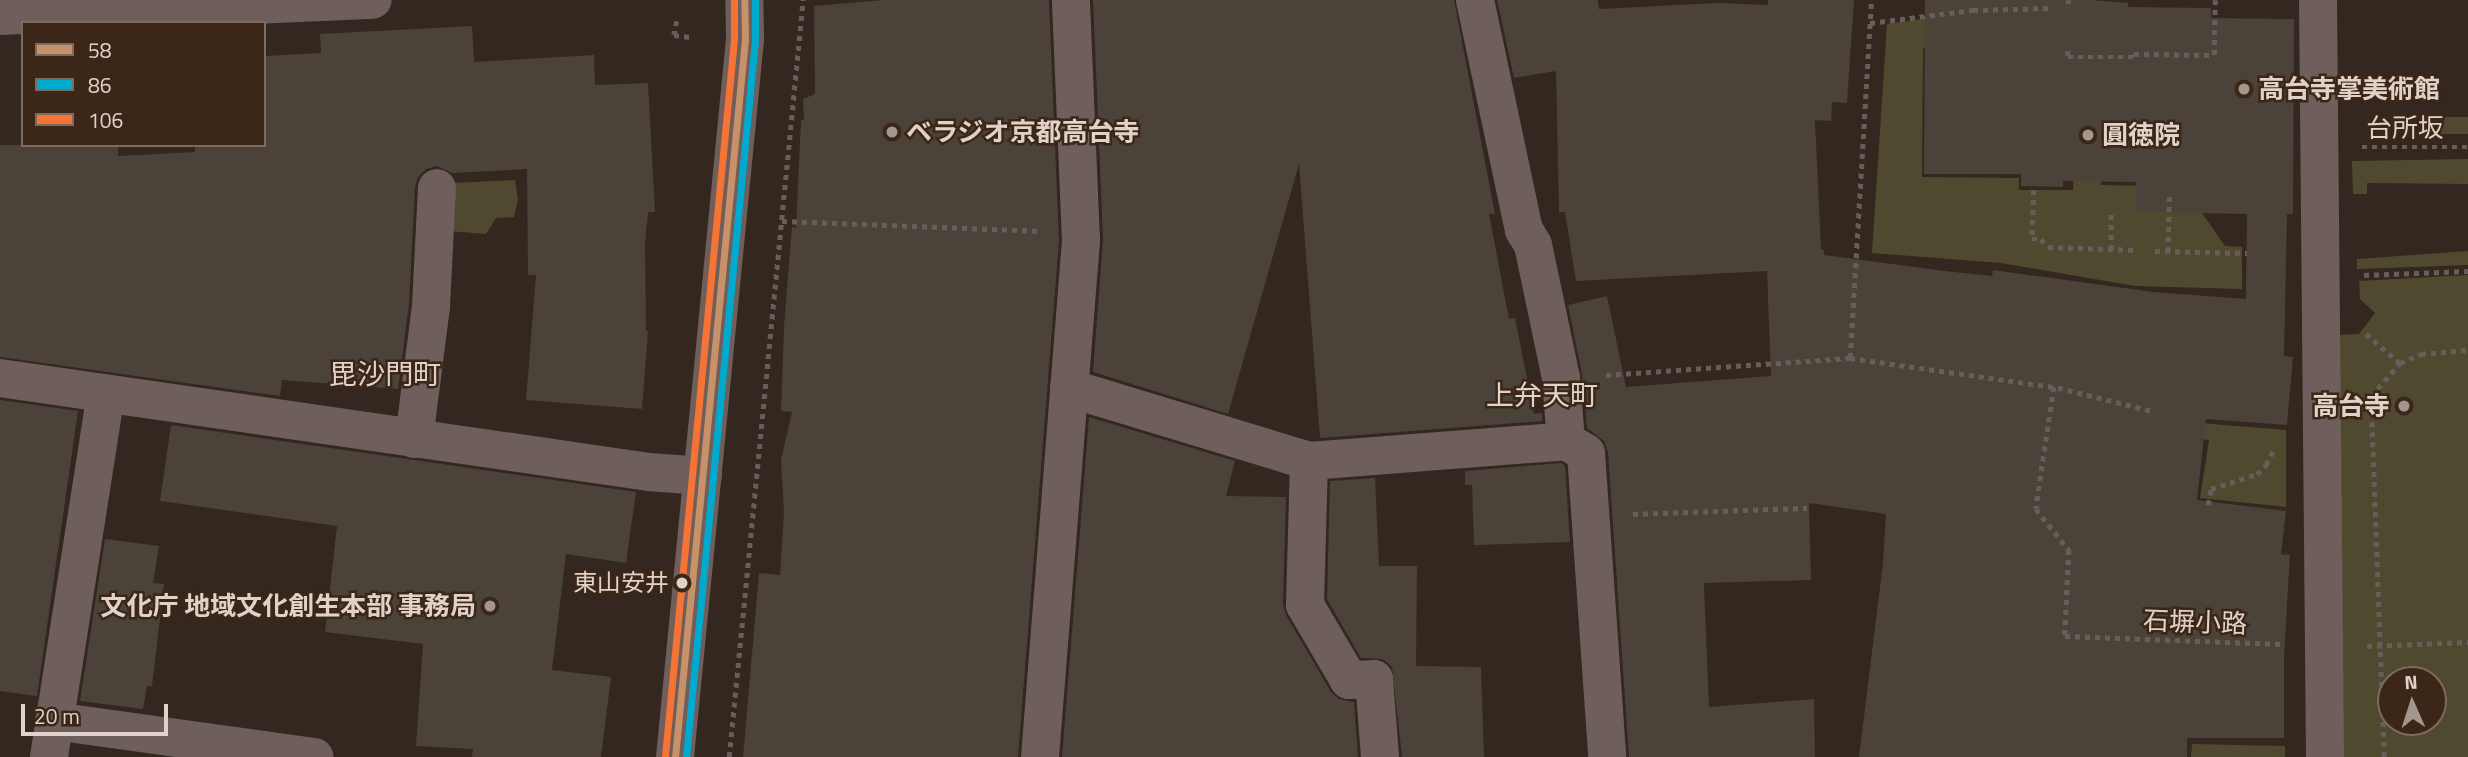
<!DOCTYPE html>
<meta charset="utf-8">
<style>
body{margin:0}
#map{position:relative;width:2468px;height:757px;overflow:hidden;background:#33271f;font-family:"Titillium Web","Noto Sans JP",sans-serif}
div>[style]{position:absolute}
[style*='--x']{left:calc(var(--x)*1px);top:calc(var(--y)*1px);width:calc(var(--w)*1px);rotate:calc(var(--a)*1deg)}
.green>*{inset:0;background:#4f4a2f;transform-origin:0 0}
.building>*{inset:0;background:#4b423a}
.path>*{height:4.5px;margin-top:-2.25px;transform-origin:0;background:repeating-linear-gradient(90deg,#695d5a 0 5px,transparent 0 10px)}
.minor>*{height:38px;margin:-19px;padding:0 19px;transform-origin:19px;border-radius:19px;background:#6e5f5c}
.major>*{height:38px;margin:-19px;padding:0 19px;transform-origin:19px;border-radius:19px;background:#6f5e5a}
.bus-1>*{height:7px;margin:-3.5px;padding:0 3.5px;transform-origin:3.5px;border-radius:3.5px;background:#c7916a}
.bus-2>*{height:7px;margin:-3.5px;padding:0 3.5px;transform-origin:3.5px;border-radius:3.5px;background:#00a9ce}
.bus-3>*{height:7px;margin:-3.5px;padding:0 3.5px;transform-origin:3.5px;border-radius:3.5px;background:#f57335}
.dots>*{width:19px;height:19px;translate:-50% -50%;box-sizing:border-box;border:4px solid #3b2617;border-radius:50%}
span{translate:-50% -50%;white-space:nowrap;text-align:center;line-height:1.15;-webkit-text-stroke:5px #3b2617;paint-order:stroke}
.bus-label{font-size:24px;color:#e0d2c9}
.right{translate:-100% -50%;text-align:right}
.poi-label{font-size:26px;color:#e0d2c9;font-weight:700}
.left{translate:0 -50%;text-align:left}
.street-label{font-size:26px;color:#e0d2c9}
.neighbourhood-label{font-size:28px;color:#e0d2c9}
.legend{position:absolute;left:21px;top:21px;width:245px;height:126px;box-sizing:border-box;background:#3b2617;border:2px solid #7d6b5e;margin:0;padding:9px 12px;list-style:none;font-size:21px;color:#e0d2c9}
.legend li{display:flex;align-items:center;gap:14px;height:35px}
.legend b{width:35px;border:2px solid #7d6b5e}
.north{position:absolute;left:2377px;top:666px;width:70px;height:70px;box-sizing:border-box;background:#3b2617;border:2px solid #7d6b5e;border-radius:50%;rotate:357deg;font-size:19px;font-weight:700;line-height:28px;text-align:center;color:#e0d2c9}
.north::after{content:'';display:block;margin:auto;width:24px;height:32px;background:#a3968e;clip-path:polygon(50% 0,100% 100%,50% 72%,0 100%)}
.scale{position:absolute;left:21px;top:704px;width:147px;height:32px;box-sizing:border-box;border:4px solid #e0d2c9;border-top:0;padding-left:9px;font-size:21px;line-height:24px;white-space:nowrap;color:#e0d2c9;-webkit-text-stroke:5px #3b2617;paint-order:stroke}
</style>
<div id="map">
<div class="green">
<div style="clip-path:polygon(1974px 12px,2046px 50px,1923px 48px,1922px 177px,2019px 178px,2019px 190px,2073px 190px,2074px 168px,2101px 168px,2101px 185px,2198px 187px,2198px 207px,2225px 246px,2242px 247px,2242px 289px,2135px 286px,2001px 263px,1872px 253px,1887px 24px)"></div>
<div style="left:2468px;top:117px;width:17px;height:46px;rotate:90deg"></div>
<div style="clip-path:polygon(2468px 159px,2468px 184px,2367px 183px,2367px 194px,2353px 194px,2352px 161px)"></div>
<div style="clip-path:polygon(515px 180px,518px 200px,514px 217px,496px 218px,486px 234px,449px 231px,453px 183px)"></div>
<div style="clip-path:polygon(2468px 251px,2468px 265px,2357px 269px,2357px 259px)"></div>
<div style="clip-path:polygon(evenodd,2468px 275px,2468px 757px,2341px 757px,2335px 335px,2359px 334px,2375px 313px,2360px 299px,2359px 281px,2468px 275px,2391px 680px,2433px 680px,2433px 722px,2391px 722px,2391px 680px)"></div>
<div style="clip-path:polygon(2163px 420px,2286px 430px,2286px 507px,2200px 498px,2209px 440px,2160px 434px)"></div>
<div style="clip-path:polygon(2192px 744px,2285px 746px,2285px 757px,2191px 757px)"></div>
</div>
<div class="building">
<div style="clip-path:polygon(884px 0,1049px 0,1059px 241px,1018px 757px,743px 757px,759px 573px,780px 575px,784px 512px,781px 460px,792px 412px,781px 411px,784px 326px,792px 227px,796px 228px,801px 120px,804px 120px,803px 99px,815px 94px,814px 6px)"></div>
<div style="clip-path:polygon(1093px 0,1454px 0,1495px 214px,1489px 214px,1509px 319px,1515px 318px,1534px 414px,1542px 413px,1542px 421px,1320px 438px,1299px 164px,1228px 414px,1093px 372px,1103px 240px)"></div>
<div style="clip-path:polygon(1497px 0,1598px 0,1599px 9px,1717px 3px,1768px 5px,1768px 0,1854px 0,1847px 103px,1832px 102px,1831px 121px,1815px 120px,1821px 250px,1824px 250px,1824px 255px,1945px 271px,1992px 276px,1993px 270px,2153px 292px,2246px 299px,2247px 214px,2136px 212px,2136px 182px,2063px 181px,2063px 187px,2021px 186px,2021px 174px,1924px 174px,1925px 0,2091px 0,2128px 3px,2128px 7px,2211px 8px,2211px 18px,2294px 19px,2293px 214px,2287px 214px,2284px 356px,2293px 357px,2287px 425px,2206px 419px,2197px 500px,2286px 511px,2281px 554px,2290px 555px,2284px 656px,2284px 738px,2187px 738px,2187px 757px,1859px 757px,1883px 563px,1886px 514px,1809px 503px,1811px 580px,1704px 583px,1709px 707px,1814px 699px,1815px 757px,1629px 757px,1608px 452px,1604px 441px,1587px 428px,1582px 374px,1568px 305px,1607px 296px,1626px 387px,1771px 376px,1767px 271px,1576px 281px,1565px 212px,1559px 212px,1556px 71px,1514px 78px)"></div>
<div style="clip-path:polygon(472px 26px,474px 62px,594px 55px,595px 85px,648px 83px,655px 212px,648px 212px,645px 243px,646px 331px,648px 331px,642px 409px,526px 400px,536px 275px,528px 275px,527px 169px,452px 173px,437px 166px,426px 169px,418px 177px,415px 187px,409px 304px,398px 389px,282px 380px,280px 396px,0 357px,0 145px,118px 145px,118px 156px,195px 152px,195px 145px,264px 145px,264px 56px,321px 53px,320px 34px)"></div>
<div style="clip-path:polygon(0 400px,78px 411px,37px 696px,0 691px)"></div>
<div style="clip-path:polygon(1089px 417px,1235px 461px,1226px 496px,1286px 497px,1283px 604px,1286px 615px,1331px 692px,1339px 699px,1354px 702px,1358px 757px,1062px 757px)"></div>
<div style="clip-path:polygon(171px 425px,636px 492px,626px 563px,566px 554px,552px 670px,611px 677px,601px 757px,472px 757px,473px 749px,416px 746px,423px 644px,325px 632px,337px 526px,160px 501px)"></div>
<div style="clip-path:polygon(1561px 463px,1565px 466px,1570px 542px,1474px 545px,1472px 485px,1465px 485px,1465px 471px)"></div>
<div style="clip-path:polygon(1375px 478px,1379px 566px,1417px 566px,1416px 666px,1481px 667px,1484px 757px,1402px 757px,1392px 667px,1383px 659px,1361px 658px,1327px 599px,1330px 481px)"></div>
<div style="clip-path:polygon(105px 539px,159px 546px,153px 583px,164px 584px,152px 686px,147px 686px,143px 709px,80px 701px)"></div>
</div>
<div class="path">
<div style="--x:2068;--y:4;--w:4;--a:-90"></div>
<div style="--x:677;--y:21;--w:14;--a:102"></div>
<div style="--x:674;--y:35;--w:16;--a:7"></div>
<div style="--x:1870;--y:23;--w:104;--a:-7.2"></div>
<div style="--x:1973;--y:10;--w:75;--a:-1.5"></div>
<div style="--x:2068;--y:51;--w:6;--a:90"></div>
<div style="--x:2068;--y:57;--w:66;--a:0"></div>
<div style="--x:2134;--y:57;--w:3;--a:-90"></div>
<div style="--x:2134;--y:54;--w:80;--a:0.7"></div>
<div style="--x:2214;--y:55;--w:55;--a:-89"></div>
<div style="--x:2362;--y:147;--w:106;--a:0"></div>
<div style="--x:2034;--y:190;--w:49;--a:92.3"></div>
<div style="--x:2032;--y:239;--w:9;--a:0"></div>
<div style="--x:2041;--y:239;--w:11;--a:49"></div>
<div style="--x:2048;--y:247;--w:88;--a:2"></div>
<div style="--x:782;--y:221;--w:255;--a:2.2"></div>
<div style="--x:2111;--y:250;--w:36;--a:-90"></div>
<div style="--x:2155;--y:251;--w:92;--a:1.2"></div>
<div style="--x:2168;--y:252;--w:55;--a:-89"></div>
<div style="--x:2364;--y:275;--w:104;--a:-2.2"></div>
<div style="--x:2366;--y:334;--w:45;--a:40.5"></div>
<div style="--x:1850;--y:358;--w:359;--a:-86.6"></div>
<div style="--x:1606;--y:375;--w:245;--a:-4"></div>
<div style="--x:1850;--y:358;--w:206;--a:8.1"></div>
<div style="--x:2150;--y:411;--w:99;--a:-166"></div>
<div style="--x:2054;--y:387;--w:123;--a:98.4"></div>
<div style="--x:2036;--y:509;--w:53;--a:51.2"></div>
<div style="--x:2069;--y:550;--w:86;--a:92.7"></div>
<div style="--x:2065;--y:636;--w:216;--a:2.1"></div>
<div style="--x:2208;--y:505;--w:16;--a:-79"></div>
<div style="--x:2211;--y:489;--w:48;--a:-18.1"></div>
<div style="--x:2257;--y:474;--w:13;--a:-45"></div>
<div style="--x:2266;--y:465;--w:20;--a:-63"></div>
<div style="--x:1633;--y:514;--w:174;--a:-2"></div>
<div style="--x:2367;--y:646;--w:101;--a:-2.3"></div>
<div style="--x:729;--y:757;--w:761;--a:-84.42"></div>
<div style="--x:2384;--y:757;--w:361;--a:-92.1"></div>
<div style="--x:2371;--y:396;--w:44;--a:-48.7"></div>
<div style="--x:2400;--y:363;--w:23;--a:-23"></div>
<div style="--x:2421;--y:354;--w:47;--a:-4.9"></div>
</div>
<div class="minor">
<div style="--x:1475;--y:0;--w:235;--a:78"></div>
<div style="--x:1524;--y:230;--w:17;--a:59"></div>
<div style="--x:1533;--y:245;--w:136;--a:78.1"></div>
<div style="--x:1561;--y:378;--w:63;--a:85.5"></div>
<div style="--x:1566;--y:441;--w:23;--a:31"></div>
<div style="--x:1586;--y:453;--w:305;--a:86"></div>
<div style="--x:2318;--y:0;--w:757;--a:89.47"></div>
<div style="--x:0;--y:16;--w:373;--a:-2.5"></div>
<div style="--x:0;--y:378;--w:656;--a:8.24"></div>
<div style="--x:649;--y:472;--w:54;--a:4.2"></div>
<div style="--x:1069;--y:388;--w:251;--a:16.9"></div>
<div style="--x:1309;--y:461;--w:258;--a:-4.4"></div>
<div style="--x:414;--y:439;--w:134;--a:-82.7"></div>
<div style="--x:431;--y:306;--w:118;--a:-87.1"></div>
<div style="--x:1309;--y:461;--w:144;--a:91.6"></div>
<div style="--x:1305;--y:605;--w:87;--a:59.6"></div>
<div style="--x:1349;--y:680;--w:25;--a:-2"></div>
<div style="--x:1374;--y:679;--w:78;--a:85.6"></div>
<div style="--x:54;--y:721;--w:263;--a:7.9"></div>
<div style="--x:49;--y:757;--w:367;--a:-81.1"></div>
<div style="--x:1040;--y:757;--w:518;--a:-85.46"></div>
<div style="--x:1081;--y:241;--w:241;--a:-92.4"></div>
</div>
<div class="major">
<div style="--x:675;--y:757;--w:721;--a:-84.43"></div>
<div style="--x:745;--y:39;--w:39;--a:-91"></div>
</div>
<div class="bus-1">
<div style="--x:675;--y:757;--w:721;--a:-84.43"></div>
<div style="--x:745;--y:39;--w:39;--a:-91"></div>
</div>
<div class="bus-2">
<div style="--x:686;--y:757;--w:720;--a:-84.5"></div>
<div style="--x:755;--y:40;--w:40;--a:-90"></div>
</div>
<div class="bus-3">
<div style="--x:665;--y:756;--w:720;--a:-84.5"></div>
<div style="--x:734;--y:39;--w:39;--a:-90"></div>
</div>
<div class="dots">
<div style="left:2244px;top:89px;background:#a3968e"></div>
<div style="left:892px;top:132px;background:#a3968e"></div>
<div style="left:2088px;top:135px;background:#a3968e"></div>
<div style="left:2404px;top:406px;background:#a3968e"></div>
<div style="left:682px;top:583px;background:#e0d2c9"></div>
<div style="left:490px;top:606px;background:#a3968e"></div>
</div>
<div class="bus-label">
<span class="right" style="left:669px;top:583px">東山安井</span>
</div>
<div class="poi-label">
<span class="left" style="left:2258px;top:89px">高台寺掌美術館</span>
<span class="left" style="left:906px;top:132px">ベラジオ京都高台寺</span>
<span class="left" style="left:2102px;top:135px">圓徳院</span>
<span class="right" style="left:2390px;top:406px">高台寺</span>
<span class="right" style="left:476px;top:606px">文化庁 地域文化創生本部 事務局</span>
</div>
<div class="street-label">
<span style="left:2405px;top:128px">台所坂</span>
<span style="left:2195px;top:622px;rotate:2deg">石塀小路</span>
</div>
<div class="neighbourhood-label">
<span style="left:385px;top:374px">毘沙門町</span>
<span style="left:1542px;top:395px">上弁天町</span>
</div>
<ul class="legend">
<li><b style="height:9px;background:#c7916a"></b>58</li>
<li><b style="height:9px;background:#00a9ce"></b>86</li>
<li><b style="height:9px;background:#f57335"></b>106</li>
</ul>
<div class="north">N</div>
<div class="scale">20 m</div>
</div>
